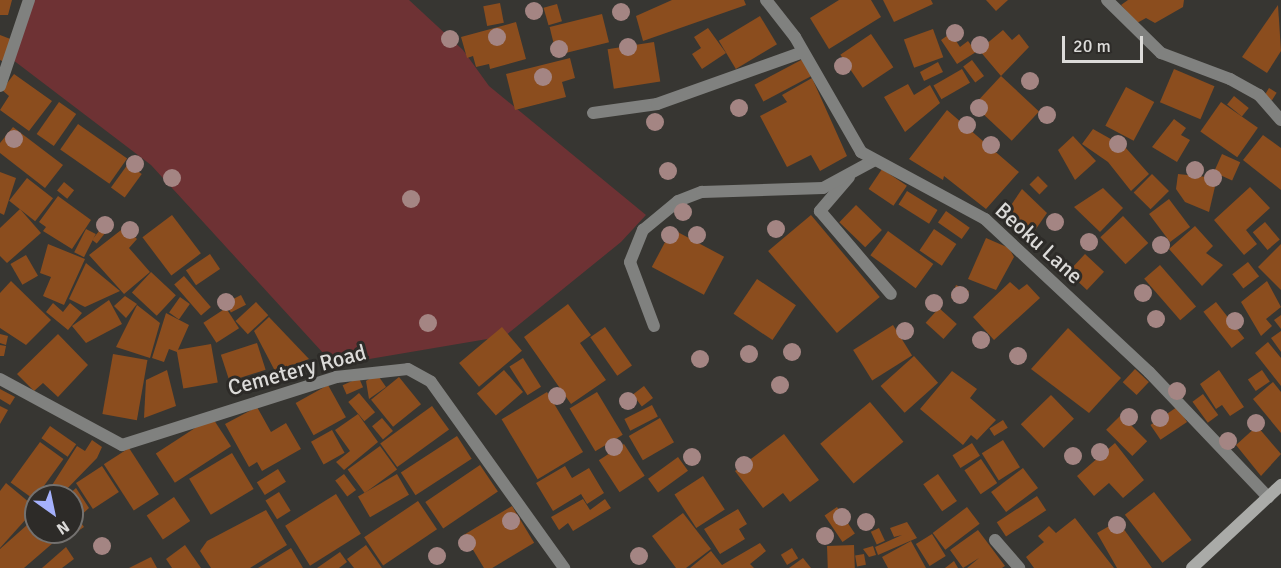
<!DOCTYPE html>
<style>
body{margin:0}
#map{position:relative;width:1281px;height:568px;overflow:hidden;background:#373632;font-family:Signika,sans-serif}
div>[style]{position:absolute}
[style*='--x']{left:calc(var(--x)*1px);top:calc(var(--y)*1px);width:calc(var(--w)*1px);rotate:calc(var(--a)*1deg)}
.green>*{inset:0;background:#6e3234}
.building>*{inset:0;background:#8b4d1e;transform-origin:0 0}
.lane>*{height:12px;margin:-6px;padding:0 6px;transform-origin:6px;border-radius:6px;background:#80817f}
.street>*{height:12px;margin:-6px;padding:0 6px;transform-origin:6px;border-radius:6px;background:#80817f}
.secondary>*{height:12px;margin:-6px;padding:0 6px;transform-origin:6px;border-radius:6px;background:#aaaba8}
.trees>*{width:18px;height:18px;margin:-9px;border-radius:50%;background:#a48583}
span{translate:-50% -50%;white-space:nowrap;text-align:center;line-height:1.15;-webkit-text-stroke:6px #2d2b28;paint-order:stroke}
.street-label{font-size:22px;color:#dcdbd9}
.north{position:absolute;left:24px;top:484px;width:60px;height:60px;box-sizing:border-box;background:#2d2b28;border:2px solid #73716f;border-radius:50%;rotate:147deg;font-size:16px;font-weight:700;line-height:24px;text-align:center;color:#dcdbd9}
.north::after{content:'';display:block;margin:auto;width:21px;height:27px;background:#a5b1fc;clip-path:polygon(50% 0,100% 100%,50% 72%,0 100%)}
.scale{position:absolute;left:1062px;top:36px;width:81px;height:27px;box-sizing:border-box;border:3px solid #dcdbd9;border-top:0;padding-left:8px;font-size:18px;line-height:21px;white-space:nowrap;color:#dcdbd9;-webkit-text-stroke:4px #2d2b28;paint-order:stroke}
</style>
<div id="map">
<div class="green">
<div style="clip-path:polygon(33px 0,409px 0,463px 50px,489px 86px,646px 215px,621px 242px,505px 336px,334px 365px,151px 165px,13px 60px)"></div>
</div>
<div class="building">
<div style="clip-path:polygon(0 0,12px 0,8px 15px,0 15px)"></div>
<div style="clip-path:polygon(672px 0,744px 0,746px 5px,643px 41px,636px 16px)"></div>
<div style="clip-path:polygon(839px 0,871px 0,881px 17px,829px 49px,810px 18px)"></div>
<div style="clip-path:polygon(883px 0,931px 0,933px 4px,894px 22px)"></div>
<div style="clip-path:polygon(986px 0,1008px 0,996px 11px)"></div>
<div style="clip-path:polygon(1128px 0,1184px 0,1183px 7px,1155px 23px,1146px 18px,1137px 23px,1121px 5px)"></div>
<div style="left:500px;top:3px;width:20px;height:17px;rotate:79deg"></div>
<div style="left:557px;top:4px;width:18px;height:14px;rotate:74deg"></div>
<div style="clip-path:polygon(1278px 5px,1281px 51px,1267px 73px,1242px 57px)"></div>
<div style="left:602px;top:14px;width:29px;height:54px;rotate:76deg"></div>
<div style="left:760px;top:16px;width:33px;height:48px;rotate:59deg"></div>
<div style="clip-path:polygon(516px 22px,526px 59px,490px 69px,489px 64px,476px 67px,473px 56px,467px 58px,461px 37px)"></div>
<div style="clip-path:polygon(708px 28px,726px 53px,702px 69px,692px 54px,701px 48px,694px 37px)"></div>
<div style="left:933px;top:29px;width:30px;height:31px;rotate:70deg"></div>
<div style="clip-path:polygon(1003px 30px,1012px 40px,1019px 34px,1029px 47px,1001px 76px,979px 50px)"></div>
<div style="clip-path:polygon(951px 33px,960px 47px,968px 41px,976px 52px,957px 64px,941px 40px)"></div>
<div style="left:871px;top:34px;width:40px;height:37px;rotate:56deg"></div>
<div style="clip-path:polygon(0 35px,13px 40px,4px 62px,0 60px)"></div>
<div style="left:654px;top:42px;width:40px;height:47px;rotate:81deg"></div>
<div style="clip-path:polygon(570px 58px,575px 78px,562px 82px,566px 97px,515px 110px,506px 74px)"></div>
<div style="left:803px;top:59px;width:19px;height:55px;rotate:62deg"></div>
<div style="left:972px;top:60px;width:20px;height:11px;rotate:53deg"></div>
<div style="clip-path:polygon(938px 62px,943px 72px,924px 81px,920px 72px)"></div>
<div style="left:962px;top:69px;width:16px;height:33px;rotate:60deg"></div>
<div style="left:1174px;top:69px;width:44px;height:36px;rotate:23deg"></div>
<div style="clip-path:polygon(14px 74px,52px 101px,29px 131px,0 110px,9px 96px,2px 90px)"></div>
<div style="left:1001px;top:76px;width:52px;height:40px;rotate:43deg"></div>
<div style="clip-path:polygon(812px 78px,847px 156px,820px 171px,811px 155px,787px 167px,760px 116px,787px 102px,782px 95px)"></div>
<div style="clip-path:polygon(908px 84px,914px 95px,930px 85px,940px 103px,905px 132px,884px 97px)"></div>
<div style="left:1126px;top:87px;width:32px;height:44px;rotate:28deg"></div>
<div style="left:1269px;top:88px;width:9px;height:9px;rotate:32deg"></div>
<div style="left:1234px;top:96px;width:19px;height:11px;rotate:39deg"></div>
<div style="left:59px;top:102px;width:21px;height:39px;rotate:35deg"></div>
<div style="left:1221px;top:102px;width:45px;height:36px;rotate:35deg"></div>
<div style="clip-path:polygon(947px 110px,1019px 172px,986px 209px,944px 176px,943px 180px,909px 159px)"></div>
<div style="clip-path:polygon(1174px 119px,1186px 128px,1181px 135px,1190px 140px,1177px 162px,1152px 147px)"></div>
<div style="left:78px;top:124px;width:60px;height:31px;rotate:35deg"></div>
<div style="clip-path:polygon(13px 127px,63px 165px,45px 188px,0 153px,0 143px)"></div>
<div style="clip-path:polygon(1093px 129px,1125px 147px,1149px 174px,1131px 191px,1108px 162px,1082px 144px)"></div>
<div style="clip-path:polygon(1263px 135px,1281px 148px,1281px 190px,1243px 160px)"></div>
<div style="clip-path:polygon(1073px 136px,1096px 161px,1075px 180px,1058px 150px)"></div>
<div style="left:1222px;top:154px;width:20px;height:20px;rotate:24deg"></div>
<div style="left:128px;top:164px;width:17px;height:29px;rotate:36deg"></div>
<div style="left:882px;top:169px;width:30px;height:24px;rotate:34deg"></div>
<div style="clip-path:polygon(0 172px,16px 178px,4px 215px,0 213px)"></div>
<div style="left:1152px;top:174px;width:24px;height:26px;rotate:45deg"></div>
<div style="clip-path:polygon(1178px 174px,1217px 178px,1209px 212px,1185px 202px,1176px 189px)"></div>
<div style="left:1038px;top:176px;width:14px;height:12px;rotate:45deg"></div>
<div style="left:27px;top:178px;width:33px;height:29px;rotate:38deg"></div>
<div style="left:64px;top:182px;width:13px;height:11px;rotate:39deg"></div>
<div style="clip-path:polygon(1250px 187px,1270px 208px,1246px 230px,1257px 244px,1244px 255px,1214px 220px)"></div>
<div style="clip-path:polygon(1103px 188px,1123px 208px,1100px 232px,1074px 207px)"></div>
<div style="clip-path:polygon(1022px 189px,1047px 213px,1031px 236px,1003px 217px)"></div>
<div style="left:907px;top:191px;width:36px;height:16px;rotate:32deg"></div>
<div style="clip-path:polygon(58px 196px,91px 220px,72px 249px,43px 231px,46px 227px,39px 222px)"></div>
<div style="left:1169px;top:199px;width:35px;height:25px;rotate:53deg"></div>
<div style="left:856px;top:205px;width:36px;height:24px;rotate:44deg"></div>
<div style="clip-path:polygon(20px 209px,41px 233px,7px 263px,0 256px,0 228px)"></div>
<div style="left:946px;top:211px;width:29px;height:14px;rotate:35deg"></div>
<div style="left:172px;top:215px;width:48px;height:37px;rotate:53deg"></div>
<div style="left:811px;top:215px;width:107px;height:56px;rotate:50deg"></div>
<div style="left:1123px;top:216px;width:37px;height:31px;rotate:47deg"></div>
<div style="left:1265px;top:222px;width:23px;height:16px;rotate:50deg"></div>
<div style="left:104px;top:225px;width:6px;height:19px;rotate:39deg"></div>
<div style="clip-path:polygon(1195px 226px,1213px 246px,1206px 253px,1223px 265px,1202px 286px,1169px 249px)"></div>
<div style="clip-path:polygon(125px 227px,137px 239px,129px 248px,150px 272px,124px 294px,89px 255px)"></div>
<div style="left:86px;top:229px;width:11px;height:26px;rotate:27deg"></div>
<div style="left:672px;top:229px;width:59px;height:43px;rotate:28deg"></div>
<div style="left:934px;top:229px;width:27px;height:26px;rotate:34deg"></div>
<div style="left:888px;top:231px;width:56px;height:30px;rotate:36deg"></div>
<div style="clip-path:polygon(986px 238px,1009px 248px,1014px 257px,996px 290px,968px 279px)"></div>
<div style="clip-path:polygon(48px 244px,85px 259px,64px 305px,43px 296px,51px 277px,40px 273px)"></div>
<div style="clip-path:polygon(1281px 244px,1281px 290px,1258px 267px)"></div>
<div style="left:210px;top:254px;width:18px;height:29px;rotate:56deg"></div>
<div style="left:1085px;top:254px;width:26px;height:25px;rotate:43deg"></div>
<div style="left:26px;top:255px;width:24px;height:18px;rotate:60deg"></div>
<div style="left:1248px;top:262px;width:18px;height:20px;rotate:52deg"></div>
<div style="clip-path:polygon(86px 263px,120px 291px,85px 307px,69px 299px)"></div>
<div style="left:1160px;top:265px;width:55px;height:21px;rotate:49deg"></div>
<div style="left:151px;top:272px;width:34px;height:28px;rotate:43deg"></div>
<div style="left:184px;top:276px;width:41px;height:13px;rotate:49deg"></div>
<div style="left:757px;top:279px;width:47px;height:42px;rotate:34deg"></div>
<div style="clip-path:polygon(11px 281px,51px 320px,26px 345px,0 328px,0 293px)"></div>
<div style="clip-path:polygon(1267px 281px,1281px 307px,1266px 319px,1272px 326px,1261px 336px,1241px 302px)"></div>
<div style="clip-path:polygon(1010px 282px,1019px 290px,1027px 284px,1040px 298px,994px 340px,973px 317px)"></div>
<div style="clip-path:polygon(956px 285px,969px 291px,961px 303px,951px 298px)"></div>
<div style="left:241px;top:295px;width:11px;height:17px;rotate:63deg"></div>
<div style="clip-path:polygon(125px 296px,137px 304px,126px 318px,114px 306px)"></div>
<div style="left:180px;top:297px;width:12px;height:19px;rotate:35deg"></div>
<div style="clip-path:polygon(109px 300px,122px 324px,86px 343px,72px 326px)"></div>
<div style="left:256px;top:302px;width:18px;height:28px;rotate:47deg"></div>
<div style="left:1216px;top:302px;width:46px;height:16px;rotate:52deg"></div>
<div style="clip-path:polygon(53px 303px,63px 312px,70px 303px,82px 313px,68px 330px,46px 312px)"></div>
<div style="clip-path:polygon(568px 304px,591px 335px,580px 343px,606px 380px,571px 404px,524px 337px)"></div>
<div style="clip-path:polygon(137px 305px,160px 323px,150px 358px,116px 347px)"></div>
<div style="left:226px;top:308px;width:24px;height:27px;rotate:57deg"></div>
<div style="left:939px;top:308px;width:24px;height:20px;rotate:42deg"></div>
<div style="clip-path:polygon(166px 313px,189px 325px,177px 352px,169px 349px,164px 362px,152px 358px)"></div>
<div style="clip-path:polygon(1281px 315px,1281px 329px,1274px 320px)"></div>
<div style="clip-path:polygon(269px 317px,309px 359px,275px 371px,254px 331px)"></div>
<div style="left:893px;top:325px;width:36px;height:47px;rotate:58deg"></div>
<div style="left:502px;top:327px;width:31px;height:56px;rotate:50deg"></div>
<div style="left:605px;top:327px;width:47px;height:18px;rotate:55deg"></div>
<div style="clip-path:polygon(1068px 328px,1121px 378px,1089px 413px,1031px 369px)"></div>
<div style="clip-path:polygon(1281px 331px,1281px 352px,1271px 338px)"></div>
<div style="clip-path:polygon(0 334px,8px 336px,6px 345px,0 343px)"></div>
<div style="clip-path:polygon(58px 334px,88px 365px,58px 397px,43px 383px,34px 391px,17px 374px)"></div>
<div style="clip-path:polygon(1268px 342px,1281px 358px,1281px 386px,1255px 353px)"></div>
<div style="left:257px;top:343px;width:28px;height:38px;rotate:72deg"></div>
<div style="left:211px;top:344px;width:39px;height:35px;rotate:80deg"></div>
<div style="clip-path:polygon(0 345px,6px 346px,4px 356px,0 356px)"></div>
<div style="left:113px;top:354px;width:35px;height:61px;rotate:10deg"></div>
<div style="left:914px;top:356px;width:36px;height:45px;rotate:48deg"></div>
<div style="left:523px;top:358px;width:34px;height:16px;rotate:58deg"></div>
<div style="left:1135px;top:369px;width:19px;height:18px;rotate:43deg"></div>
<div style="clip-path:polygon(167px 370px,176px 406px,144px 418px,146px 380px)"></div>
<div style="left:504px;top:370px;width:29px;height:36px;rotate:49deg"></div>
<div style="clip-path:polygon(1219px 370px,1244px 407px,1230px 416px,1222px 405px,1216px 409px,1200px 384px)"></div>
<div style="left:1262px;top:370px;width:14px;height:17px;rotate:56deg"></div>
<div style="clip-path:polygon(952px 371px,977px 389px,970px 398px,996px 420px,977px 440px,971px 435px,963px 445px,920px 409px)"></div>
<div style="clip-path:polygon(377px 374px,386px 387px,369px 399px,366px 381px)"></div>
<div style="left:399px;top:377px;width:35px;height:36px;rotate:51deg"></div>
<div style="left:359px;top:378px;width:10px;height:18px;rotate:66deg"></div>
<div style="clip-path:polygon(1273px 382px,1281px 392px,1281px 433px,1253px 399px)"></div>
<div style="left:328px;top:385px;width:37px;height:37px;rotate:61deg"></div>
<div style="left:644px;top:386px;width:15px;height:14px;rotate:53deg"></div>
<div style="clip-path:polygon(0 389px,15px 397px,10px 405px,0 399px)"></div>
<div style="left:547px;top:392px;width:70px;height:53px;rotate:59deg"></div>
<div style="left:597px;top:392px;width:50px;height:32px;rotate:59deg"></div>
<div style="left:359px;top:393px;width:25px;height:14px;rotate:50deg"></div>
<div style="left:1203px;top:394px;width:26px;height:13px;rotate:54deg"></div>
<div style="left:1051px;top:395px;width:33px;height:42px;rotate:46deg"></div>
<div style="left:870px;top:402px;width:52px;height:65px;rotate:50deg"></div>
<div style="left:652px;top:405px;width:13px;height:31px;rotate:63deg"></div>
<div style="clip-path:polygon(0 406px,8px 410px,0 424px)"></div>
<div style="left:432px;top:406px;width:29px;height:64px;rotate:54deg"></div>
<div style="clip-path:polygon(257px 407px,271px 432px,286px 423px,301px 449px,262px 471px,257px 462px,249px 467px,225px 424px)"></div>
<div style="left:1177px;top:407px;width:18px;height:32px;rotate:56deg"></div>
<div style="clip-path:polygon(358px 414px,378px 442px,344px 470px,336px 462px,350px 451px,335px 430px)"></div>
<div style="left:1121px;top:415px;width:37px;height:21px;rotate:45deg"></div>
<div style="left:212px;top:417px;width:35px;height:67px;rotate:57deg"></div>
<div style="left:382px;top:418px;width:17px;height:13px;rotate:50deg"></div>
<div style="left:660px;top:418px;width:28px;height:36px;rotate:60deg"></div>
<div style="left:1003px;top:420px;width:9px;height:16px;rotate:58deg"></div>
<div style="left:50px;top:426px;width:32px;height:15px;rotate:35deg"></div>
<div style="clip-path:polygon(1257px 426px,1281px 454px,1261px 476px,1236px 445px)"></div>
<div style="left:332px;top:430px;width:26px;height:24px;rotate:61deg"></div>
<div style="clip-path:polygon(784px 434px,819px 480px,790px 502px,783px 493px,763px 508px,735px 471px)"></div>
<div style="left:457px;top:436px;width:27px;height:67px;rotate:57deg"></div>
<div style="clip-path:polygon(92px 440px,102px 447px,97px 458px,60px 496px,47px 493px,77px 446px,85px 451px)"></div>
<div style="left:1003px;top:440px;width:32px;height:25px;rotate:58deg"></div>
<div style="left:40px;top:442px;width:29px;height:50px;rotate:36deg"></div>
<div style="left:972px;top:443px;width:15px;height:23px;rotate:58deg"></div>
<div style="clip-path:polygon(1115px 443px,1144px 480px,1123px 498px,1109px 483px,1094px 496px,1077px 476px)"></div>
<div style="left:624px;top:444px;width:38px;height:30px;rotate:57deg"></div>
<div style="left:380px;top:446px;width:29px;height:40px;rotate:54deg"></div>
<div style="left:129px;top:448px;width:55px;height:30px;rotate:57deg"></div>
<div style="left:232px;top:453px;width:42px;height:50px;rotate:59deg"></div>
<div style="left:678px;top:457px;width:17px;height:37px;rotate:54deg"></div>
<div style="left:981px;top:459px;width:29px;height:20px;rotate:56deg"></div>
<div style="left:480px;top:465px;width:32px;height:66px;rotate:56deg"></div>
<div style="left:102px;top:466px;width:31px;height:31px;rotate:57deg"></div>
<div style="clip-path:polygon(565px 466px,572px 478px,589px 468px,604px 493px,587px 504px,581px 494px,553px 511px,536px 483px)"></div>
<div style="left:1023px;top:468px;width:25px;height:40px;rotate:53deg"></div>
<div style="left:278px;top:469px;width:15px;height:25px;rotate:58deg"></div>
<div style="left:344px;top:474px;width:20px;height:11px;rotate:53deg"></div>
<div style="left:397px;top:474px;width:24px;height:45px;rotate:60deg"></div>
<div style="left:938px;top:474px;width:33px;height:18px;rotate:55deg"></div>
<div style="left:703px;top:476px;width:40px;height:34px;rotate:57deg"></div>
<div style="clip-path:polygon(6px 483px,36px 508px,0 548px,0 491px)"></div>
<div style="clip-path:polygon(76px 488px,89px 508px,78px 518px,84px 527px,66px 539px,62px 532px,72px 532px,72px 496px,67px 496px)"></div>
<div style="left:279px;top:492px;width:22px;height:16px;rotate:58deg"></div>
<div style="left:1154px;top:492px;width:61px;height:37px;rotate:52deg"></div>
<div style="left:336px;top:494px;width:47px;height:60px;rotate:58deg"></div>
<div style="left:1037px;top:496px;width:17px;height:48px;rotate:57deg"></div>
<div style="left:174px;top:497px;width:29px;height:33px;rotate:56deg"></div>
<div style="clip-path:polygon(583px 499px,590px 510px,605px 499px,611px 508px,573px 531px,568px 523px,559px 530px,551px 517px)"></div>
<div style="left:418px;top:501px;width:34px;height:65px;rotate:56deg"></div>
<div style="left:512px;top:506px;width:43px;height:56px;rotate:59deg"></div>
<div style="left:837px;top:507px;width:32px;height:15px;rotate:56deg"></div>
<div style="left:967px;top:507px;width:21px;height:43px;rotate:53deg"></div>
<div style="clip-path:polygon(738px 509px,747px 524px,739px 529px,745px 539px,720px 554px,704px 529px)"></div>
<div style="clip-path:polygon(266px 510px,287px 545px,250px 568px,211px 568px,200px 551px,207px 541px)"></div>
<div style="clip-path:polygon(683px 513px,711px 549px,686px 568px,676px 568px,652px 536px)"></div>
<div style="clip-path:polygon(36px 517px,36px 532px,61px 536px,24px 568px,0 568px,0 549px)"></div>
<div style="clip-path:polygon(1075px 518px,1114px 568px,1034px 568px,1026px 557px,1044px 542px,1038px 536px,1049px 526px,1056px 533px)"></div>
<div style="clip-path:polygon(907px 522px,917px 538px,878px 555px,875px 547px,902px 535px,894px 537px,890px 528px)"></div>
<div style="clip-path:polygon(1111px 525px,1116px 533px,1123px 528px,1152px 568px,1117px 568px,1097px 533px)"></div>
<div style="left:879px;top:528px;width:14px;height:9px;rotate:65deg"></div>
<div style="clip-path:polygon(978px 530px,1005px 566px,1002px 568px,967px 568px,979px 558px,963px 568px,950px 550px)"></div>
<div style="left:932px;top:534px;width:26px;height:19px;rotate:58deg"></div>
<div style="clip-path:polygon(911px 541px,926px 568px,888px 568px,882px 557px)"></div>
<div style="clip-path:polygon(760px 543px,766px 551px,750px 564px,754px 568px,690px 568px,711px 551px,722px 565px)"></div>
<div style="clip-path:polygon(185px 545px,201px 568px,172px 568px,166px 559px)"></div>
<div style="clip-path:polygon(366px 545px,382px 568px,354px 568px,347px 559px)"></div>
<div style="left:854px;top:545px;width:23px;height:27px;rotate:88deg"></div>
<div style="clip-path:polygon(873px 546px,876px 555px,869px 557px,863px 549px)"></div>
<div style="clip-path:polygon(66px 547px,74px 559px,62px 568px,42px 568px)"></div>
<div style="clip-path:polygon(291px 548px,303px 568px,258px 568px)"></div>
<div style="left:792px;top:548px;width:12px;height:13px;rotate:59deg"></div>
<div style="clip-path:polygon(340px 552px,347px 562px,339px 568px,317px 568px)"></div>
<div style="left:864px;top:554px;width:11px;height:9px;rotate:80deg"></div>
<div style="clip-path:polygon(151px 557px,157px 568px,129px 568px)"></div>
<div style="clip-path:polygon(803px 558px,811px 568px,789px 568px)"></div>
<div style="clip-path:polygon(954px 561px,958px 568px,945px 568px)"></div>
</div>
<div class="lane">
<div style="--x:593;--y:113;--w:65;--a:-8"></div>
<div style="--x:657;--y:104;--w:155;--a:-19.6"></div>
<div style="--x:849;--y:177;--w:45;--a:130.5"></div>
<div style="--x:820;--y:211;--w:109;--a:49.5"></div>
<div style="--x:654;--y:326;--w:68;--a:-110.6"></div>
<div style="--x:630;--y:262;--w:35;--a:-68"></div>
<div style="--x:643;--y:230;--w:45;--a:-39.6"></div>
<div style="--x:678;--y:201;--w:26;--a:-21"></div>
<div style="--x:702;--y:192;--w:121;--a:-1.9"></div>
<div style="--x:823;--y:188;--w:57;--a:-28.4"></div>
<div style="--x:995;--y:540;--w:37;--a:49"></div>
</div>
<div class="street">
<div style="--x:766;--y:0;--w:47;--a:51.9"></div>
<div style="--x:795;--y:37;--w:133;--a:60.1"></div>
<div style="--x:861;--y:152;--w:141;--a:28.4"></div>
<div style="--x:985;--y:219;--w:224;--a:43"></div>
<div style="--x:1149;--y:372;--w:173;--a:46.4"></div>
<div style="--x:1107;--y:0;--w:76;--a:44.5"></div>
<div style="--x:1161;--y:53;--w:74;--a:20.6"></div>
<div style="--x:1230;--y:79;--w:33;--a:29"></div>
<div style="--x:1259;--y:95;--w:33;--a:49"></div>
<div style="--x:0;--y:86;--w:91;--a:-71.4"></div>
<div style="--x:0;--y:379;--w:139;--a:28.4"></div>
<div style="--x:122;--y:445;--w:225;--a:-17.6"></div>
<div style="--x:336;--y:377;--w:72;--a:-6.3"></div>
<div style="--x:408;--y:369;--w:26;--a:29"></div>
<div style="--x:431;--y:382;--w:229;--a:54.4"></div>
</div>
<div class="secondary">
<div style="--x:1192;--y:568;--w:122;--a:-43"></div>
</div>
<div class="trees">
<div style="left:534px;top:11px"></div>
<div style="left:621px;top:12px"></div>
<div style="left:955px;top:33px"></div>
<div style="left:497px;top:37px"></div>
<div style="left:450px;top:39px"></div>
<div style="left:980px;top:45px"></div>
<div style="left:628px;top:47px"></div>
<div style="left:559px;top:49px"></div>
<div style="left:843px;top:66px"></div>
<div style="left:543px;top:77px"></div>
<div style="left:1030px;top:81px"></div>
<div style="left:739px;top:108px"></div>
<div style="left:979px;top:108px"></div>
<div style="left:1047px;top:115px"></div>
<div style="left:655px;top:122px"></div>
<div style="left:967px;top:125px"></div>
<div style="left:14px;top:139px"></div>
<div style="left:1118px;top:144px"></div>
<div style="left:991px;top:145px"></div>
<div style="left:135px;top:164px"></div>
<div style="left:1195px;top:170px"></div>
<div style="left:668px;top:171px"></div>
<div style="left:172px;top:178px"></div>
<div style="left:1213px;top:178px"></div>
<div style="left:411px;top:199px"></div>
<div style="left:683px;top:212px"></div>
<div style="left:1055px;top:222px"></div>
<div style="left:105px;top:225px"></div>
<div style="left:776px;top:229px"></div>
<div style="left:130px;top:230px"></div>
<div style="left:670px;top:235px"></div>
<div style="left:697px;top:235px"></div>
<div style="left:1089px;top:242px"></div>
<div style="left:1161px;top:245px"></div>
<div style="left:1143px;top:293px"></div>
<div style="left:960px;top:295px"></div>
<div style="left:226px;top:302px"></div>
<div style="left:934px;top:303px"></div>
<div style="left:1156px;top:319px"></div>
<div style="left:1235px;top:321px"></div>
<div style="left:428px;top:323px"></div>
<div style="left:905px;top:331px"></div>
<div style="left:981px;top:340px"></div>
<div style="left:792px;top:352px"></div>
<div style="left:749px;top:354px"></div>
<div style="left:1018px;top:356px"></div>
<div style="left:700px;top:359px"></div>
<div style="left:780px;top:385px"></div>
<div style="left:1177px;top:391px"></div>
<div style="left:557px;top:396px"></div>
<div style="left:628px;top:401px"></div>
<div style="left:1129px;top:417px"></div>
<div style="left:1160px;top:418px"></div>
<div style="left:1256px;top:423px"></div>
<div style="left:1228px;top:441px"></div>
<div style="left:614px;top:447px"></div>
<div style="left:1100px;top:452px"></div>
<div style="left:1073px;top:456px"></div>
<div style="left:692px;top:457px"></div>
<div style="left:744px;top:465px"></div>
<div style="left:842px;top:517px"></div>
<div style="left:511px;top:521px"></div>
<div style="left:866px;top:522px"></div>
<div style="left:1117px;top:525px"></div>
<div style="left:825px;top:536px"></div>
<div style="left:467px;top:543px"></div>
<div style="left:102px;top:546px"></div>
<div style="left:437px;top:556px"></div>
<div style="left:639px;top:556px"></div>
</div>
<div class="street-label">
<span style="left:1039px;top:243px;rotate:42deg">Beoku Lane</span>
<span style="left:297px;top:370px;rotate:-15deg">Cemetery Road</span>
</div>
<div class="north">N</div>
<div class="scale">20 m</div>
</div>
